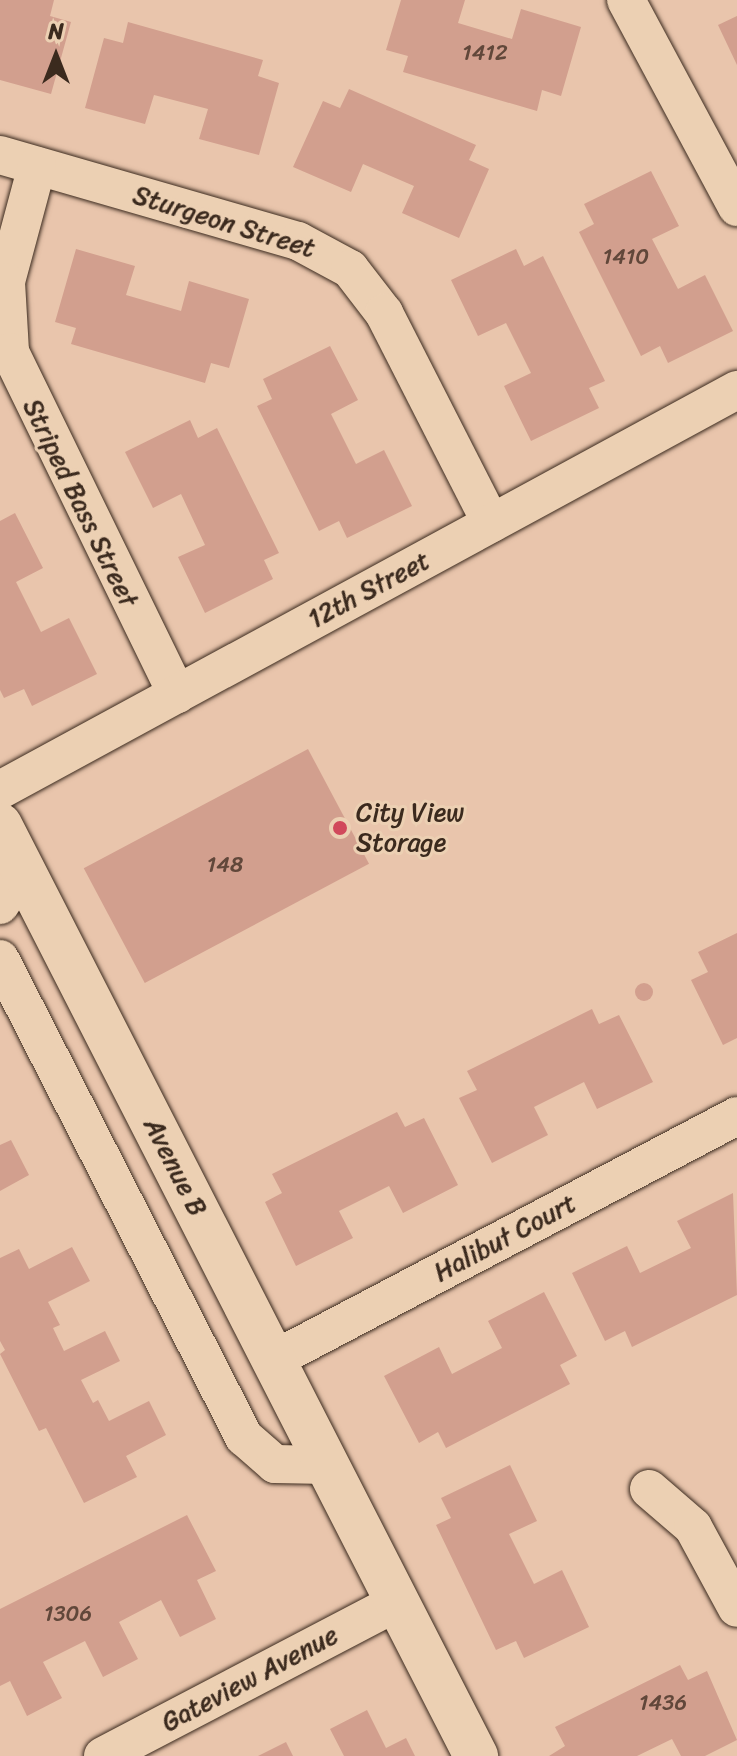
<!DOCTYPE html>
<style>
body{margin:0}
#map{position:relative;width:737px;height:1756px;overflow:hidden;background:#e9c5ac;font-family:Sriracha,sans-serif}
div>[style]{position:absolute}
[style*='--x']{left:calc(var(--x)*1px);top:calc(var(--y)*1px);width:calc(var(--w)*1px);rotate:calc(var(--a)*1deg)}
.building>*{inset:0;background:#d29f8e;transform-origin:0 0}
.round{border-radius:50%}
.roads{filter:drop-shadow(0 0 2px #3b2a1e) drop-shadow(0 0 2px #3b2a1e)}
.street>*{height:38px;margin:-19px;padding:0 19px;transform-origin:19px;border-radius:19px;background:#ecd0b3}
.secondary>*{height:44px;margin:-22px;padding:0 22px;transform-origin:22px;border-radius:22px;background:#ecd0b3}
.dots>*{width:22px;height:22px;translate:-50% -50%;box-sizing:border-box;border:4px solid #ecd0b3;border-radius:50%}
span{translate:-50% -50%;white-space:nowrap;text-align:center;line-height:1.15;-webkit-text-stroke:6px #ecd0b3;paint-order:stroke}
.number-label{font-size:22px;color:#61473a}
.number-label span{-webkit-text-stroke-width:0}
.street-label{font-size:26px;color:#3b2a1e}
.poi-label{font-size:26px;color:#3b2a1e}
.left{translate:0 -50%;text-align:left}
.north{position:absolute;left:16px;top:16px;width:80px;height:80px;-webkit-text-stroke:6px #ecd0b3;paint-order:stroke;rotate:0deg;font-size:22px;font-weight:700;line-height:32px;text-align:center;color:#3b2a1e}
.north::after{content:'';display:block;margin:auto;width:28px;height:36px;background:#3b2a1e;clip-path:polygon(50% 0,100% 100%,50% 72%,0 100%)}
</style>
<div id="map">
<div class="building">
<div style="clip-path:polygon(0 0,54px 0,50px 16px,71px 22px,51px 94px,0 80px)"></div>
<div style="clip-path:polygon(401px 0,465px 0,458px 23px,512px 39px,521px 9px,581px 27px,561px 96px,542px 90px,537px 111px,403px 72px,408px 56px,386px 50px)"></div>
<div style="clip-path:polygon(737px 16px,737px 65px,718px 25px)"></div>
<div style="clip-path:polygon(128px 22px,263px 60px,258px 76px,279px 83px,259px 155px,199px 139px,208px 109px,154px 95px,145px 124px,85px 108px,104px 38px,123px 43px)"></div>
<div style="clip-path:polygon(349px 89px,476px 145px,469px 160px,489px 169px,459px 238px,402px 213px,414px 186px,363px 164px,351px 192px,293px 167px,323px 101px,340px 108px)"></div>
<div style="clip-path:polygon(651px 171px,679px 226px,652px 239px,678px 289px,705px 275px,733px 331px,668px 363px,660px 346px,641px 356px,579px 232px,594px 224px,584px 204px)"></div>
<div style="clip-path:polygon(76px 249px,135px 266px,126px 295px,181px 311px,189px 281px,249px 299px,229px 368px,211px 363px,205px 383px,71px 344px,76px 328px,55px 322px)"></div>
<div style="clip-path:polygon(516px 249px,524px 266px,543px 256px,605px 381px,589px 388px,599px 408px,531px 441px,504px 386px,531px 373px,506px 323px,478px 336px,451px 280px)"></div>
<div style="clip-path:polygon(330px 346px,358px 400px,331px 414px,356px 464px,384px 450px,412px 506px,347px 538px,339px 521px,319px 531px,257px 406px,272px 399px,263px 379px)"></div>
<div style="clip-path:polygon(190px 420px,198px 438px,217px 428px,279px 553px,264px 560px,273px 579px,205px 613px,178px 557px,205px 545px,181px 494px,153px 508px,125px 452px)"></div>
<div style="clip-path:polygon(15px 513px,43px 568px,16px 582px,41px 632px,69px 618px,97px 674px,32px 706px,24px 689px,4px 698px,0 690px,0 521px)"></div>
<div style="left:308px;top:749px;width:130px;height:254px;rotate:62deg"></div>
<div style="clip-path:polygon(737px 933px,737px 1038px,723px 1045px,691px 980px,708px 972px,698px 952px)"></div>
<div class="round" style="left:635px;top:983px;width:18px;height:18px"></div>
<div style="clip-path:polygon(592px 1009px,599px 1024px,619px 1015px,653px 1082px,597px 1109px,584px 1082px,534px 1107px,548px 1135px,492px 1163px,459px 1098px,477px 1090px,467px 1071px)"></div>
<div style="clip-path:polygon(397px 1112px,405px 1127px,424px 1118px,458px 1185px,403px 1213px,389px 1186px,339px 1211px,353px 1238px,296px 1266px,265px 1202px,282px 1193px,272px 1174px)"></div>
<div style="clip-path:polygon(11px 1140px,29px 1175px,0 1191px,0 1145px)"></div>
<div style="clip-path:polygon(733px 1193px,737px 1295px,632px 1347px,625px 1331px,605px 1341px,572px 1273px,627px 1246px,640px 1273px,691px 1248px,677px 1221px)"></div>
<div style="clip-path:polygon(72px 1247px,90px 1281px,48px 1302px,60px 1325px,53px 1328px,64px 1351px,105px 1331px,120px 1361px,81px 1380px,93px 1403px,98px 1400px,109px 1421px,149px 1401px,166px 1435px,126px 1456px,137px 1477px,84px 1503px,46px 1428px,39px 1431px,0 1354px,5px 1350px,0 1341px,0 1258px,19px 1249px,29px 1269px)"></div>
<div style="clip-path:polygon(544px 1292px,577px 1356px,560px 1365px,570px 1384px,446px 1448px,438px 1432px,419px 1443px,384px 1376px,439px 1347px,452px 1374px,502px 1348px,488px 1321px)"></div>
<div style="clip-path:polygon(510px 1465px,537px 1521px,509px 1534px,534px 1584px,562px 1570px,589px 1627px,524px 1658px,516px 1641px,496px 1650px,436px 1525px,451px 1518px,441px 1498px)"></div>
<div style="clip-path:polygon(187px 1515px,216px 1571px,197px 1580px,216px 1619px,180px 1637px,161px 1600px,119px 1622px,138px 1659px,103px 1677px,85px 1641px,43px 1662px,62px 1698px,27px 1716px,10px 1681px,0 1686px,0 1609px)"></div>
<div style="clip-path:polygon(680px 1665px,688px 1680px,707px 1671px,737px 1740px,705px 1756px,681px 1756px,672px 1739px,637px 1756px,549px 1756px,565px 1746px,555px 1727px)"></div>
<div style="clip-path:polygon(367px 1710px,386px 1748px,406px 1738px,415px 1756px,344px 1756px,330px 1729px)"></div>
<div style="clip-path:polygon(286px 1742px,293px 1756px,258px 1756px)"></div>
</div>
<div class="roads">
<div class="street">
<div style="--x:626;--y:0;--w:235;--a:61.8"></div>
<div style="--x:0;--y:155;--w:310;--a:16.1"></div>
<div style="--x:298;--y:241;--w:59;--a:28.3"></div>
<div style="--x:350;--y:269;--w:56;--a:52.3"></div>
<div style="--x:384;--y:313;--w:236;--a:63"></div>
<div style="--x:37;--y:166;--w:120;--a:105"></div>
<div style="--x:6;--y:282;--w:70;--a:86.7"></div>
<div style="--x:10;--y:352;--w:381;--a:64"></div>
<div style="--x:0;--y:790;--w:839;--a:-28.49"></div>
<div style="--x:0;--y:905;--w:42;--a:-56.7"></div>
<div style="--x:0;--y:959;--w:537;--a:62.96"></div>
<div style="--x:244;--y:1437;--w:41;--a:41.1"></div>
<div style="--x:275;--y:1464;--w:52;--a:1.1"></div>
<div style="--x:273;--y:1360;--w:524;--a:-27.74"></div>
<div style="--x:649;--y:1489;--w:58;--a:40.8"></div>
<div style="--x:693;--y:1527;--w:92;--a:61.5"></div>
<div style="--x:103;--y:1756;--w:332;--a:-27.6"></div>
</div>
<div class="secondary">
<div style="--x:0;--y:825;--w:1046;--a:62.92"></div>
</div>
</div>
<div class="dots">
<div style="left:340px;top:828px;background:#d1495b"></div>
</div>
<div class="number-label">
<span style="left:485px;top:53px">1412</span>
<span style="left:626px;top:257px">1410</span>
<span style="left:225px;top:865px">148</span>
<span style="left:68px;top:1614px">1306</span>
<span style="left:663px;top:1703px">1436</span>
</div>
<div class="street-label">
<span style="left:224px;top:222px;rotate:17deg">Sturgeon Street</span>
<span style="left:80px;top:503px;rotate:64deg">Striped Bass Street</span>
<span style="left:369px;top:590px;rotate:-28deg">12th Street</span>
<span style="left:175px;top:1167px;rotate:63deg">Avenue B</span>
<span style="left:505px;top:1238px;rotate:-28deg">Halibut Court</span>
<span style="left:250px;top:1679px;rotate:-28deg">Gateview Avenue</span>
</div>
<div class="poi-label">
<span class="left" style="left:356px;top:828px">City View<br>Storage</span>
</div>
<div class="north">N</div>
</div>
